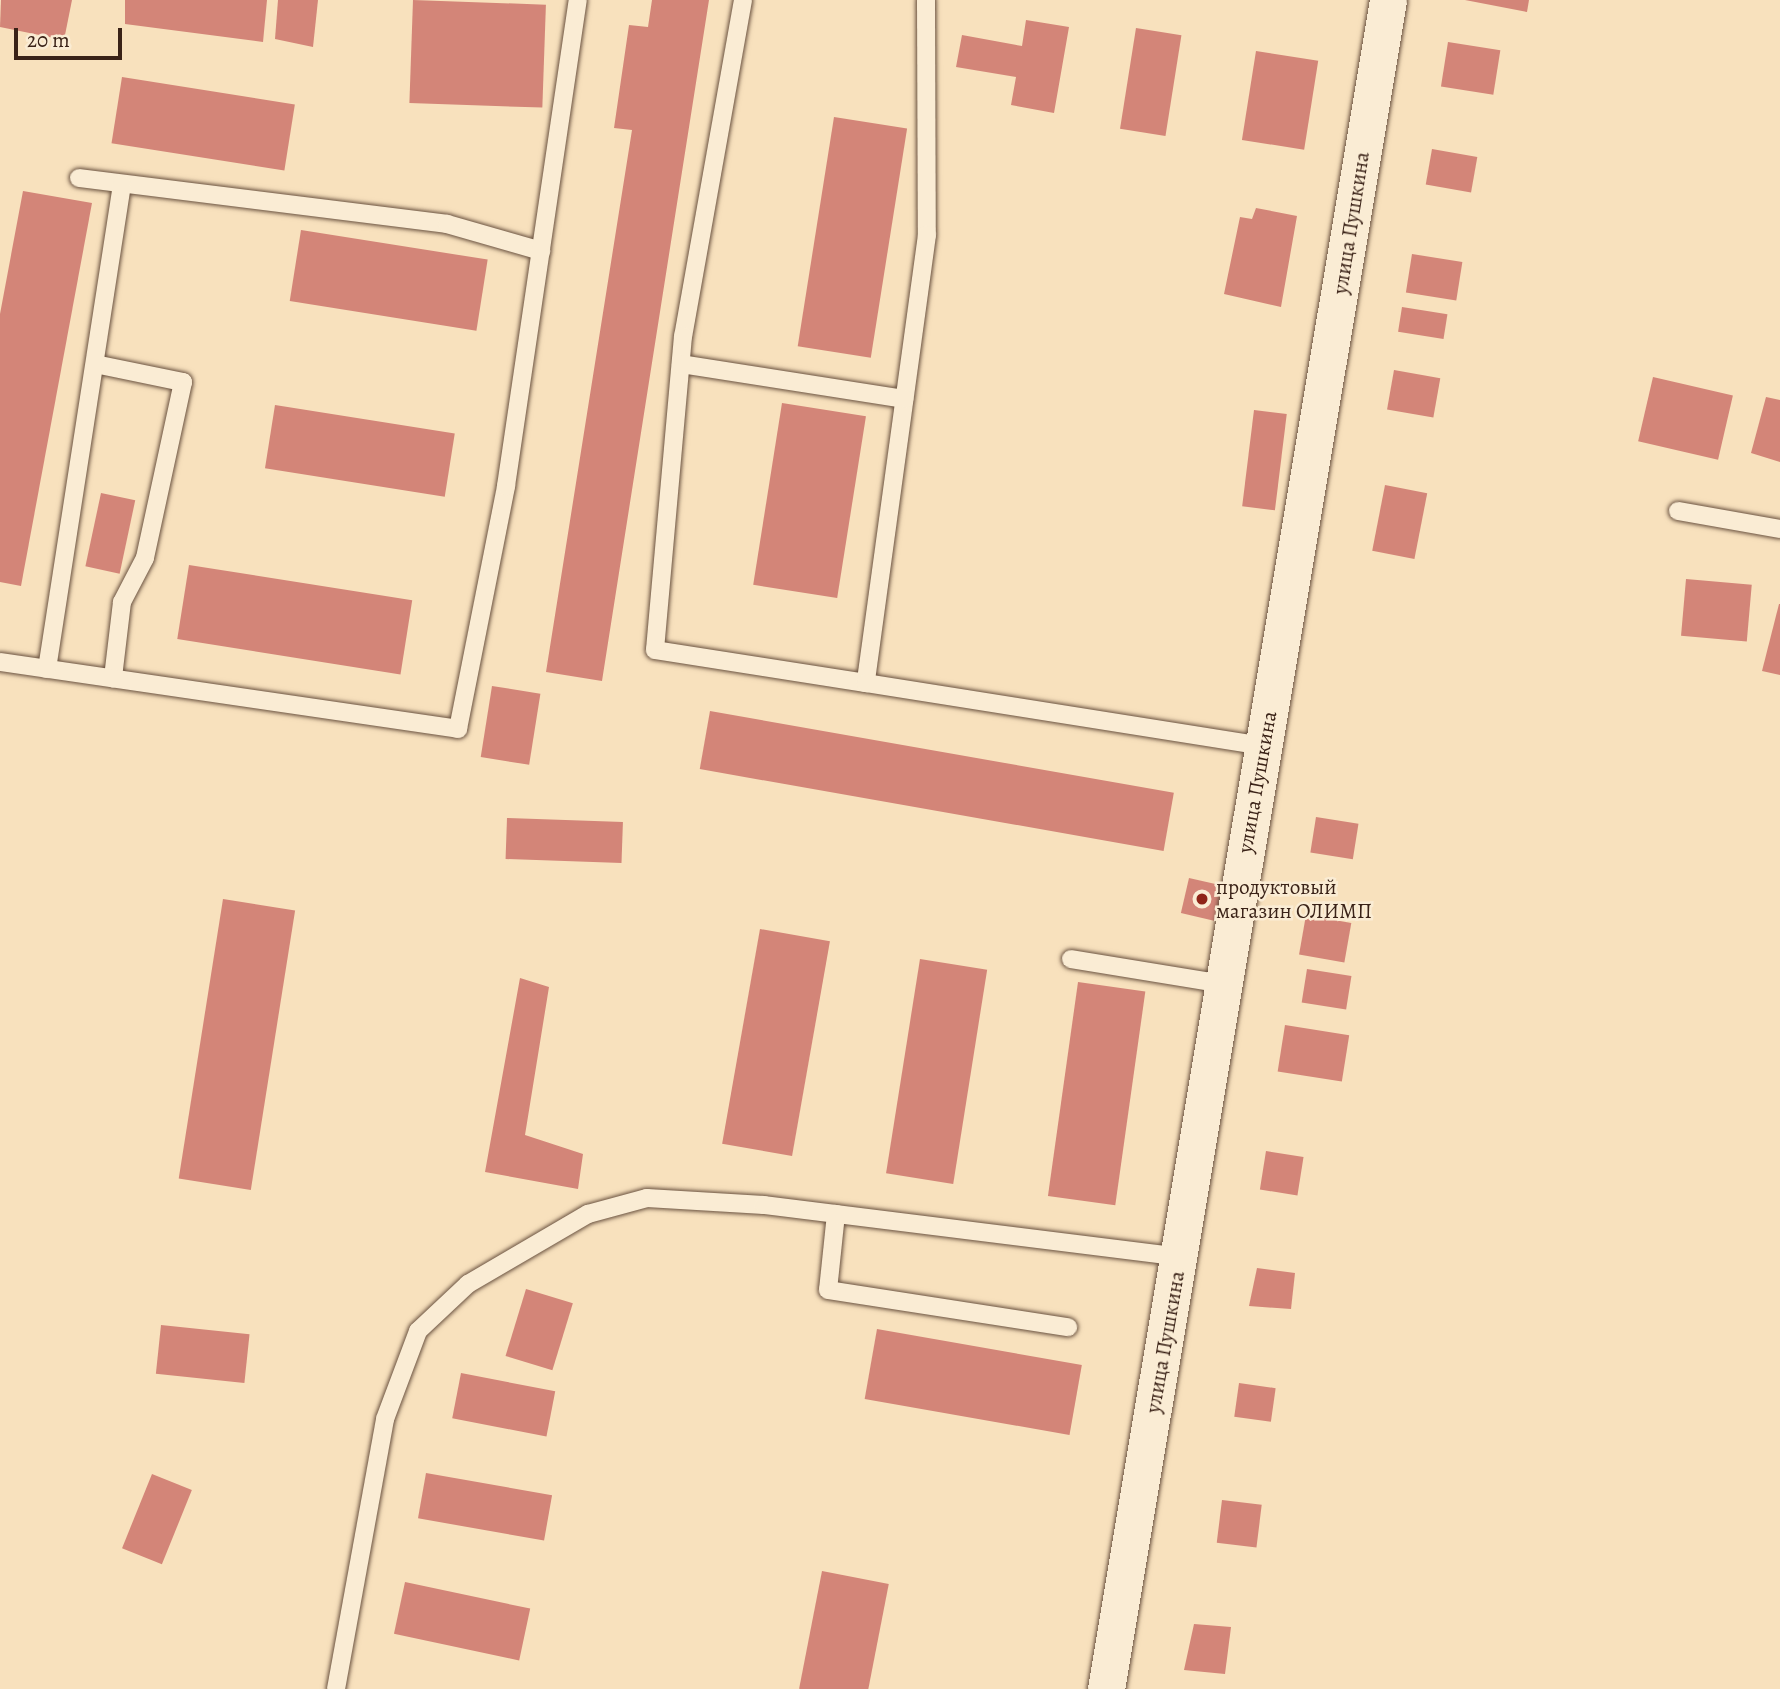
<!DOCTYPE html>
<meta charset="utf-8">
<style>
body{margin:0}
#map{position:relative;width:1780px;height:1689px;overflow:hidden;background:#f8e1bd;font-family:Alegreya,serif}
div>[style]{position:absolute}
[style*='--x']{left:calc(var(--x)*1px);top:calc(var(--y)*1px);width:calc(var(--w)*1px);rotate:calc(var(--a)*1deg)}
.building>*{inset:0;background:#d38578;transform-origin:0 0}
.roads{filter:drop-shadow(0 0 2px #6a5240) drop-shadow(0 0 2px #6a5240)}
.lane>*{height:18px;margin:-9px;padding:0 9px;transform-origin:9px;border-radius:9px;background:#faecd4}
.street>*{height:37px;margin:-18.5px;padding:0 18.5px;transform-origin:18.5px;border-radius:18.5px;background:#faecd4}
.dots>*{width:19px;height:19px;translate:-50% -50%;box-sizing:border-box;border:4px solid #faecd4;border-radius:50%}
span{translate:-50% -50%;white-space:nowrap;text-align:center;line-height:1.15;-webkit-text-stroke:5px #faecd4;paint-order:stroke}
.street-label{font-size:21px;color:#3a2217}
.poi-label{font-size:21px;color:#3a2217}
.left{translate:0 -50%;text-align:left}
.scale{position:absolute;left:14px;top:28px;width:108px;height:32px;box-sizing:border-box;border:4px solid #3a2217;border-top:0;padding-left:9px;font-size:21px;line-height:24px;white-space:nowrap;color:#3a2217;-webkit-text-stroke:5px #faecd4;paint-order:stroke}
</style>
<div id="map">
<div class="building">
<div style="clip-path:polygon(1px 0,72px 0,64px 40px,0 27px)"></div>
<div style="clip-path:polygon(125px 0,267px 0,263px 42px,125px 24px)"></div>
<div style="clip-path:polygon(278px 0,318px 0,313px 47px,275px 39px)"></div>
<div style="left:413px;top:0;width:133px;height:103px;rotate:2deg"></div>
<div style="clip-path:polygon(652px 0,709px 0,602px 681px,546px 672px,632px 130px,614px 128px,629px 25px,648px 27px)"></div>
<div style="clip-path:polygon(1465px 0,1529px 0,1527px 12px)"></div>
<div style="clip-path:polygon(1026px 20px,1069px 27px,1054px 113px,1011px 105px,1016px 77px,956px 67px,962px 35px,1022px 46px)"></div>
<div style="left:1136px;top:28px;width:46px;height:102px;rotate:9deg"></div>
<div style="left:1448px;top:42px;width:53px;height:45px;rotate:9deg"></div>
<div style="left:1256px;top:51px;width:63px;height:90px;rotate:9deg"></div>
<div style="left:122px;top:77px;width:175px;height:67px;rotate:9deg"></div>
<div style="left:834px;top:117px;width:74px;height:232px;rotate:9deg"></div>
<div style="left:1432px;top:149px;width:46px;height:36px;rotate:10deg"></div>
<div style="clip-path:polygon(23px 191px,92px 203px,21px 586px,0 582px,0 314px)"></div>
<div style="clip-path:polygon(1256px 208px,1297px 216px,1281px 307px,1224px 294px,1240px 217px,1252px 219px)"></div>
<div style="left:301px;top:230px;width:189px;height:72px;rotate:9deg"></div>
<div style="left:1412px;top:254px;width:51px;height:39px;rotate:9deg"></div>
<div style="left:1402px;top:307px;width:46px;height:25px;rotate:9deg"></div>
<div style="left:1394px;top:370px;width:47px;height:40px;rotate:10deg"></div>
<div style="left:1653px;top:377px;width:82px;height:66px;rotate:13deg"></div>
<div style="clip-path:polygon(1766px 397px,1780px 400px,1780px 462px,1751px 453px)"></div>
<div style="left:782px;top:403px;width:85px;height:184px;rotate:9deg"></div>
<div style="left:275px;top:405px;width:182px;height:64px;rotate:9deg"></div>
<div style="left:1254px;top:410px;width:33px;height:97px;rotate:7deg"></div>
<div style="left:1385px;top:485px;width:43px;height:67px;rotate:11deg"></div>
<div style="left:101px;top:493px;width:35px;height:75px;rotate:12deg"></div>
<div style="left:189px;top:565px;width:226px;height:75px;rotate:9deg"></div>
<div style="left:1686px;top:579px;width:66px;height:57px;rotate:5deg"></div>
<div style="clip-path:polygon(1779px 604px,1780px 604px,1780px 675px,1762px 671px)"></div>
<div style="left:492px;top:686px;width:49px;height:72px;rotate:9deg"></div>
<div style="left:710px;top:711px;width:471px;height:59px;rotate:10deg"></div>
<div style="left:1316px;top:817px;width:43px;height:36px;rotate:9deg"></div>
<div style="left:507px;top:818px;width:116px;height:41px;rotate:2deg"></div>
<div style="left:1189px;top:878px;width:35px;height:36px;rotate:13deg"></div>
<div style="left:223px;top:899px;width:73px;height:283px;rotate:9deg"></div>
<div style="left:1306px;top:915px;width:46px;height:40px;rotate:10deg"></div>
<div style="left:760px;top:929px;width:71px;height:218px;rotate:10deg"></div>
<div style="left:920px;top:959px;width:68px;height:217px;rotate:9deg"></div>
<div style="left:1307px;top:969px;width:45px;height:34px;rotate:9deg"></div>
<div style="clip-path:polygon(520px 978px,549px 987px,525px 1135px,583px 1154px,578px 1189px,485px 1172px)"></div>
<div style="left:1078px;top:982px;width:68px;height:216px;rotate:8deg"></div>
<div style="left:1285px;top:1025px;width:65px;height:47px;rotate:9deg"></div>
<div style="left:1266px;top:1151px;width:38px;height:39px;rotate:9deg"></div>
<div style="clip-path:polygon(1257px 1268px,1295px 1273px,1291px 1309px,1249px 1306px)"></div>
<div style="left:526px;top:1289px;width:49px;height:70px;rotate:17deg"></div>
<div style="left:161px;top:1325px;width:89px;height:49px;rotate:6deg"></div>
<div style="left:877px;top:1329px;width:208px;height:71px;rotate:10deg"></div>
<div style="left:461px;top:1373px;width:96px;height:46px;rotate:11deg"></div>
<div style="left:1239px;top:1383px;width:37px;height:34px;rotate:8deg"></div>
<div style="left:426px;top:1473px;width:128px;height:46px;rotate:10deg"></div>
<div style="left:152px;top:1474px;width:43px;height:80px;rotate:22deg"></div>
<div style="left:1222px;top:1500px;width:40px;height:43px;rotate:7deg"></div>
<div style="left:822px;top:1571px;width:68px;height:120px;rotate:11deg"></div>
<div style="left:405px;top:1582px;width:128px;height:53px;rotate:12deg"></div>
<div style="clip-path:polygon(1194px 1624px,1231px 1627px,1225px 1674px,1184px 1670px)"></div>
</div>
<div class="roads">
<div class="lane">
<div style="--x:743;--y:0;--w:341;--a:100.1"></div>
<div style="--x:683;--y:336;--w:315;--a:95.1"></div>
<div style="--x:655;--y:650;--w:214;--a:8.9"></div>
<div style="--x:926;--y:0;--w:235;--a:89.8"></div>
<div style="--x:927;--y:235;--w:452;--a:97.8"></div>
<div style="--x:866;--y:683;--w:402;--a:9"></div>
<div style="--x:79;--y:178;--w:371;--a:7.1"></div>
<div style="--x:447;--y:224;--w:98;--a:16"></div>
<div style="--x:95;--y:364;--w:90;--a:11.6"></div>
<div style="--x:183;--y:382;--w:180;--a:102.2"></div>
<div style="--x:145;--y:558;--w:50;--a:117.6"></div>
<div style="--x:122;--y:602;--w:77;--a:96.8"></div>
<div style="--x:681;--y:364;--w:226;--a:8.9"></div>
<div style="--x:1678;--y:511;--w:104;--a:10"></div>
<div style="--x:0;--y:662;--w:463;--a:8.3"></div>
<div style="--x:458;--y:729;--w:248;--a:-78.8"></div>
<div style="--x:506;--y:486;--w:491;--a:-81.6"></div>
<div style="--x:47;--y:669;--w:490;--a:-81.2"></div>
<div style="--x:1071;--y:959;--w:154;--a:9.3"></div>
<div style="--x:836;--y:1214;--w:76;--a:96"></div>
<div style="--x:828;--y:1290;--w:243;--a:8.8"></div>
<div style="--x:336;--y:1689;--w:274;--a:-79.7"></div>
<div style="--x:385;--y:1419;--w:94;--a:-69.4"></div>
<div style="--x:418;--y:1331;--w:69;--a:-43.2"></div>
<div style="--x:468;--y:1284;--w:139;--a:-30.3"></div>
<div style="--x:588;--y:1214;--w:61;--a:-15.2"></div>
<div style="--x:647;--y:1198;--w:117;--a:3.4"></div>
<div style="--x:764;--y:1205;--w:419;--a:7.1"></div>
</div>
<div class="street">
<div style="--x:1106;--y:1689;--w:1712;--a:-80.52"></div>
</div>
</div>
<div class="dots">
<div style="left:1202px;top:899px;background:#8f2418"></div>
</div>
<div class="street-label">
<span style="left:1351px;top:223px;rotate:-81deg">улица Пушкина</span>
<span style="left:1257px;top:782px;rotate:-80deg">улица Пушкина</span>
<span style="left:1165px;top:1342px;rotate:-80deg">улица Пушкина</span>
</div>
<div class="poi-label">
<span class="left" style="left:1216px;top:899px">продуктовый<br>магазин ОЛИМП</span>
</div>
<div class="scale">20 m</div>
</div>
